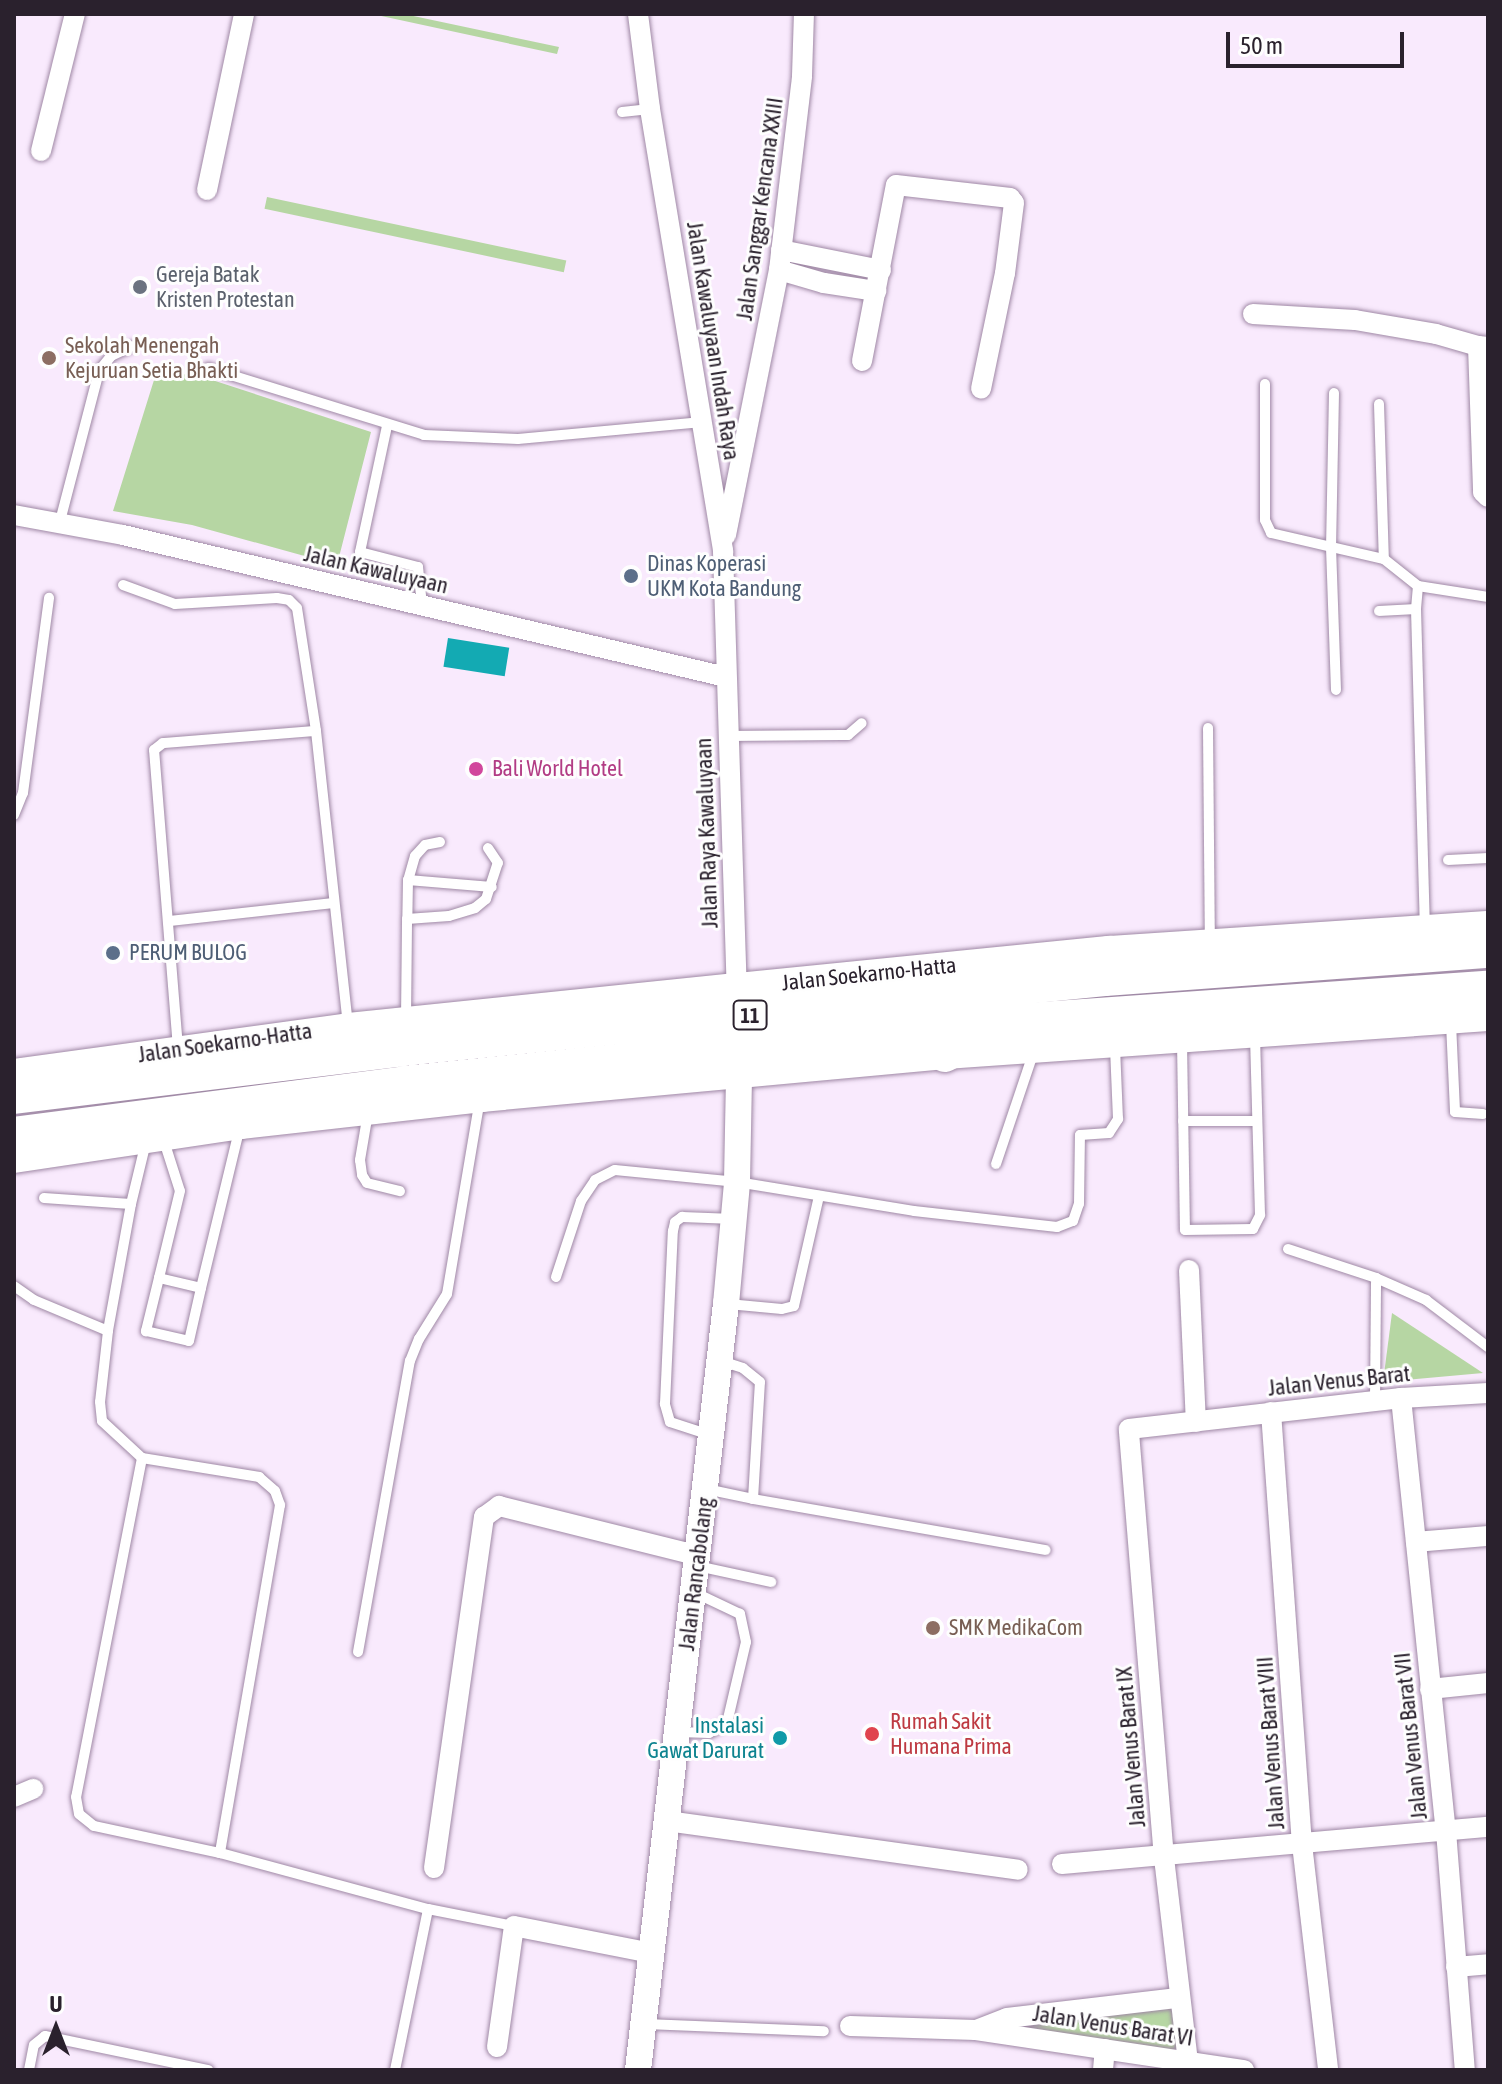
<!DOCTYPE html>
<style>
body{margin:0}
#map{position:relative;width:1502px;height:2084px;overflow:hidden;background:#f9eafd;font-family:"Asap Condensed",sans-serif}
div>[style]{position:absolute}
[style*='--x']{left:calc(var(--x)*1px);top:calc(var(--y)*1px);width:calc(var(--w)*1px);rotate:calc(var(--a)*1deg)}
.green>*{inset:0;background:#b6d6a3;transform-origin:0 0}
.water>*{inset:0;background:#13aab3;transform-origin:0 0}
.roads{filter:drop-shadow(0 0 2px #9f88a5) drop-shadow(0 0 2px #9f88a5)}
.service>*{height:10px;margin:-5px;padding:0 5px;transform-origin:5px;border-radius:5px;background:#fff}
.minor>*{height:20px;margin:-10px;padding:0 10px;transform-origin:10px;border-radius:10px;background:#fff}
.tertiary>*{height:26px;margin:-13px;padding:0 13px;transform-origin:13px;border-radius:13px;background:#fff}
.secondary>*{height:28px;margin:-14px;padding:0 14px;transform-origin:14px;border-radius:14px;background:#fff}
.trunk>*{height:34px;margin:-17px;padding:0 17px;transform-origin:17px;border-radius:17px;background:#fff}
.dots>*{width:22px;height:22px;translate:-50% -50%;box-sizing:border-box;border:4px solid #fefefe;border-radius:50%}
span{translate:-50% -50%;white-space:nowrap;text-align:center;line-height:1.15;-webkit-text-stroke:6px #fefefe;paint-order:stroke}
.shield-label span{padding:2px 6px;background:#fefefe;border:2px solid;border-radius:6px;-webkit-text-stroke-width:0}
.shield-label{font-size:20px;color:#2a212d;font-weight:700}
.street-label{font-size:22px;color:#2a212d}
.worship-label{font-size:22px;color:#5b616d}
.left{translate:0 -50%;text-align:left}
.education-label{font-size:22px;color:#785e54}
.service-label{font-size:22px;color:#4e5e75}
.hotel-label{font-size:22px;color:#b23c85}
.health-label{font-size:22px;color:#be3a42}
.culture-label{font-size:22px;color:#0d838f}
.right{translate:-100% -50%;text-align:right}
.frame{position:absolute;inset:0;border:16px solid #2a212d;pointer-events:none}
.north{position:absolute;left:16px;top:1988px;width:80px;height:80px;-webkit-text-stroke:6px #fefefe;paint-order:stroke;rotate:0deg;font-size:22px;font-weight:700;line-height:32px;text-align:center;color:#2a212d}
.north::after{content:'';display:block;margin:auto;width:28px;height:36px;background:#2a212d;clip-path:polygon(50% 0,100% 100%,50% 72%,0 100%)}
.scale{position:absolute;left:1226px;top:32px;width:178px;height:36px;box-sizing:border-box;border:4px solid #2a212d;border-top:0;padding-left:10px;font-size:24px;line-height:28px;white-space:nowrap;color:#2a212d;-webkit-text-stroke:6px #fefefe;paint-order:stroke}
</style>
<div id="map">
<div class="green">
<div style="clip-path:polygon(372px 14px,404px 14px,559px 47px,557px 54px)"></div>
<div style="left:267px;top:197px;width:306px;height:12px;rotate:12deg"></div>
<div style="clip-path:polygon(161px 371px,203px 377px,371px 432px,337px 565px,192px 525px,113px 511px,154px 380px)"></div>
<div style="clip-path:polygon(1392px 1313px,1483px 1373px,1383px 1382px)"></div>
<div style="clip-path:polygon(1174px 2003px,1180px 2056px,1006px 2025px)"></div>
</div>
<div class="water">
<div style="left:448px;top:638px;width:62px;height:29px;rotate:9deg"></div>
</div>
<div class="roads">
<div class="service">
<div style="--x:622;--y:112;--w:28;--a:-6"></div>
<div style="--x:208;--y:368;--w:226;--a:17.2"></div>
<div style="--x:424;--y:435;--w:94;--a:2.4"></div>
<div style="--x:518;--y:439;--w:185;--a:-5.3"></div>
<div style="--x:1265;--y:384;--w:136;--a:90"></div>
<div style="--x:1265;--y:520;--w:14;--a:65"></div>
<div style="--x:1271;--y:533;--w:116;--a:13"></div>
<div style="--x:1384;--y:559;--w:43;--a:38.5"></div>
<div style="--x:1418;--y:586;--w:71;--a:8.9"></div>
<div style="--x:1334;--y:393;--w:154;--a:91.1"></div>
<div style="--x:1331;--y:547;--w:143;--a:88"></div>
<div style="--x:1379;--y:404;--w:155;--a:88.2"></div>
<div style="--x:387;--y:426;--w:129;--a:102.1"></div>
<div style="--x:360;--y:552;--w:60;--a:14.5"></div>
<div style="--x:418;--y:567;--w:38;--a:84"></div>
<div style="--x:59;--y:525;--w:159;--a:-75.4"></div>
<div style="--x:99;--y:371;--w:19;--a:-51"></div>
<div style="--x:111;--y:356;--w:23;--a:-25"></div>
<div style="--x:123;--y:585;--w:55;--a:20.1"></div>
<div style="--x:175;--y:604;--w:102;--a:-3.4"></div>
<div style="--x:277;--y:598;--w:12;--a:9"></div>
<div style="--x:289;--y:600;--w:11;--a:45"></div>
<div style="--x:297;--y:608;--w:124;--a:81.2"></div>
<div style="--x:316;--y:731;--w:296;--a:83.8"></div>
<div style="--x:1418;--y:586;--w:23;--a:95"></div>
<div style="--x:1416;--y:609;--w:319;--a:88.4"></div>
<div style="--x:1379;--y:611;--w:37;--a:-3"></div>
<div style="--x:1208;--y:728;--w:212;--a:89.5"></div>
<div style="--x:728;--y:736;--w:113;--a:-0.5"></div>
<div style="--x:841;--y:735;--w:7;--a:0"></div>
<div style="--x:848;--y:735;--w:18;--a:-41"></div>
<div style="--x:14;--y:815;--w:24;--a:-68"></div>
<div style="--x:23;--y:793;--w:197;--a:-82.4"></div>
<div style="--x:440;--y:842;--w:15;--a:169"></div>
<div style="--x:425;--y:845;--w:15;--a:132"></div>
<div style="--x:415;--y:856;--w:25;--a:106"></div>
<div style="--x:408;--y:880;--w:39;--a:91"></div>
<div style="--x:407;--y:919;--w:42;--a:-4.1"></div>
<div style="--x:449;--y:916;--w:27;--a:-17"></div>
<div style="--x:475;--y:908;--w:14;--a:-39"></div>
<div style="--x:486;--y:899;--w:38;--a:-72"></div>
<div style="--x:498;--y:863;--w:18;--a:-124"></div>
<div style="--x:1448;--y:860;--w:40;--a:-2.9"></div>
<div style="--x:408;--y:880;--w:84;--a:4.8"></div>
<div style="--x:170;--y:921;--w:164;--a:-6.3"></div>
<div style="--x:406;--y:1019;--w:100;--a:-89.4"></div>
<div style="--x:1451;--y:1023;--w:89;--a:87.4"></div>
<div style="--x:1455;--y:1112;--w:28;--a:4"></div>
<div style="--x:1182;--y:1042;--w:188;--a:89.1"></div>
<div style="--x:1185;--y:1230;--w:68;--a:-0.8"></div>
<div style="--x:1253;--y:1229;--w:16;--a:-63"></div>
<div style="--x:1260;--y:1215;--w:178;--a:-91.6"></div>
<div style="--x:178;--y:1048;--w:299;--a:-94.6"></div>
<div style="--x:154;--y:750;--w:11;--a:-38"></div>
<div style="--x:163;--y:743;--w:153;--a:-4.5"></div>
<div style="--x:368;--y:1113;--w:48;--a:99.7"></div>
<div style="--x:360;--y:1160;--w:15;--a:82"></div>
<div style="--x:362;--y:1175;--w:9;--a:58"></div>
<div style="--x:367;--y:1183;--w:34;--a:14"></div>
<div style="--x:1183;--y:1121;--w:74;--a:0"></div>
<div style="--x:164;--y:1141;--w:52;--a:72.3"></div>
<div style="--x:180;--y:1191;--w:89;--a:103.6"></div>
<div style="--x:159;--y:1278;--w:43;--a:13.4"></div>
<div style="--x:201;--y:1288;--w:166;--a:-76.4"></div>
<div style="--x:146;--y:1142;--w:64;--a:103.6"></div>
<div style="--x:131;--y:1204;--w:129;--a:100.3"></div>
<div style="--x:108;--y:1331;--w:71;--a:96.4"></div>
<div style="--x:100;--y:1402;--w:19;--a:84"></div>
<div style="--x:102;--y:1421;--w:54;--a:42.8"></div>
<div style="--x:142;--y:1458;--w:119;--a:9.2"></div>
<div style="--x:259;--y:1477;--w:21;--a:41"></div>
<div style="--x:275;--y:1491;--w:15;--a:70"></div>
<div style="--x:280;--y:1505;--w:353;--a:99.8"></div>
<div style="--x:996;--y:1164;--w:119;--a:-71.4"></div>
<div style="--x:44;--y:1198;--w:87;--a:3.9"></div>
<div style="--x:1288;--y:1249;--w:93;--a:18.2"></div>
<div style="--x:1376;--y:1278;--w:55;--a:23.7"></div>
<div style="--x:1426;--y:1300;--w:78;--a:37.2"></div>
<div style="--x:556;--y:1277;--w:80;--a:-71.8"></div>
<div style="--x:581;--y:1201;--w:25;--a:-56"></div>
<div style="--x:595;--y:1180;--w:22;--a:-27"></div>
<div style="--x:615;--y:1170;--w:123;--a:5.6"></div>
<div style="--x:737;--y:1182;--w:179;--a:9.3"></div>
<div style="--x:914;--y:1211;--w:144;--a:6.4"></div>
<div style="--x:1057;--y:1227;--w:17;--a:-21"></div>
<div style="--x:1073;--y:1221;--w:18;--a:-71"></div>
<div style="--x:1079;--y:1204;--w:69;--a:-89.2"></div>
<div style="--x:1080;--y:1135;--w:29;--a:-4"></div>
<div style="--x:1109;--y:1133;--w:17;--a:-57"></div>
<div style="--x:1118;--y:1119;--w:72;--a:-92.4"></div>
<div style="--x:159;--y:1278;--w:55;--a:103.8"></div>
<div style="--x:146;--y:1331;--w:44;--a:13.1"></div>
<div style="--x:189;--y:1341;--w:54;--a:-77.2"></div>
<div style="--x:14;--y:1286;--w:24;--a:35"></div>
<div style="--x:34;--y:1300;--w:80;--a:22.7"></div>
<div style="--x:728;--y:1304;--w:54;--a:5.3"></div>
<div style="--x:782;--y:1309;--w:12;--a:-14"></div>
<div style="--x:794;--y:1306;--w:113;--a:-77.2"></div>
<div style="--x:1375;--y:1401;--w:123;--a:-89.5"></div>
<div style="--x:710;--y:1435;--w:42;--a:-162"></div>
<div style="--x:670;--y:1422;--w:19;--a:-106"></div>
<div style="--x:665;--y:1404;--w:173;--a:-87.4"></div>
<div style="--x:673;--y:1231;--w:9;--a:-77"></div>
<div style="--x:675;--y:1222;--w:9;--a:-36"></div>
<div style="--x:682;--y:1217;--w:52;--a:2.2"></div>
<div style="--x:142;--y:1458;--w:345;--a:101"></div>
<div style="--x:76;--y:1797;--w:17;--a:80"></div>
<div style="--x:79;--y:1814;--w:19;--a:39"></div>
<div style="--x:94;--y:1826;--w:129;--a:12.1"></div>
<div style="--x:220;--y:1853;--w:215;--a:15.1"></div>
<div style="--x:706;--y:1489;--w:48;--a:12"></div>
<div style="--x:753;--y:1499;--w:117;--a:-86.6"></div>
<div style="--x:760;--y:1382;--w:22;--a:-141"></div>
<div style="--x:743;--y:1368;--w:22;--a:-162"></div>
<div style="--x:753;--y:1499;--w:297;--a:9.9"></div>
<div style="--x:697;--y:1566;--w:76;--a:12.2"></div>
<div style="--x:358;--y:1652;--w:296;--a:-79.9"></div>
<div style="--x:410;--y:1361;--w:24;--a:-68"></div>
<div style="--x:419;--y:1339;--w:53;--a:-58.1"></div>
<div style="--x:447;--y:1294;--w:198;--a:-80.4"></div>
<div style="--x:679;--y:1732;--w:30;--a:2"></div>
<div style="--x:709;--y:1733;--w:21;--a:-29"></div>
<div style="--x:727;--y:1723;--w:83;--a:-76.8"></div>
<div style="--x:746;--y:1642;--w:29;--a:-102"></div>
<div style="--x:740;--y:1614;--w:49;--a:-154.5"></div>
<div style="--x:646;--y:2024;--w:178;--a:2.3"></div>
<div style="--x:29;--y:2070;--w:25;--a:-79"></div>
<div style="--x:34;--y:2045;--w:14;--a:-39"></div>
<div style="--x:45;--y:2036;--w:167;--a:11.8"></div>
<div style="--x:395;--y:2070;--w:164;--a:-78.4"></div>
<div style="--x:428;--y:1909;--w:88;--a:11.2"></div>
</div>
<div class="minor">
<div style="--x:638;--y:14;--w:96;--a:82.8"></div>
<div style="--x:650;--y:109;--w:448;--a:80.6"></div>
<div style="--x:723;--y:551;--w:436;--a:88.2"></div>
<div style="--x:41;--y:151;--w:141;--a:-76.1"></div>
<div style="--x:207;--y:190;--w:180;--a:-78.1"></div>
<div style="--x:781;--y:250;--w:102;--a:11.3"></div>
<div style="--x:779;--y:270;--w:47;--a:16.1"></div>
<div style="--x:824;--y:283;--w:53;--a:8.7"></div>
<div style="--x:1253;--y:314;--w:102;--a:3.4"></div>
<div style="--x:1355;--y:320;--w:82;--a:9.8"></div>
<div style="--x:1436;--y:334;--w:44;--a:15.9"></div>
<div style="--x:1488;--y:347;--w:10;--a:-174"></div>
<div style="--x:1478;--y:346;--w:146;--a:88"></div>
<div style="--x:1483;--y:492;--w:7;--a:45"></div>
<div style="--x:862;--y:361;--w:179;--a:-79.1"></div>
<div style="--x:896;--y:185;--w:115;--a:6.5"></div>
<div style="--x:1010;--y:198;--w:6;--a:51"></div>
<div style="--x:1014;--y:203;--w:71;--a:97.3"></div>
<div style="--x:1005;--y:273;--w:118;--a:101.7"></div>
<div style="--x:14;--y:515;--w:111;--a:10.4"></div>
<div style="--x:123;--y:535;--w:619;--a:13.25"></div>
<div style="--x:726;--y:535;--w:270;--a:-78.7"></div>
<div style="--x:779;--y:270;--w:195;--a:-83.2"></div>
<div style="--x:802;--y:76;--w:62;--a:-88.2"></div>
<div style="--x:1189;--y:1270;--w:152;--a:87.4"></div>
<div style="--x:1401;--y:1398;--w:435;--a:84.1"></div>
<div style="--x:1446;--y:1831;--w:240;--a:85.5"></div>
<div style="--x:1271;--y:1412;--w:433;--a:85.9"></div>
<div style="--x:1302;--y:1844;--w:227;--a:83.4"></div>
<div style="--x:1416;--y:1542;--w:72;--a:-4.8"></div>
<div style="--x:1430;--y:1689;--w:58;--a:-5.9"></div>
<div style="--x:14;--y:1797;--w:21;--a:-23"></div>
<div style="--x:667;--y:1821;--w:354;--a:7.9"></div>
<div style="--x:1062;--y:1864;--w:428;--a:-5"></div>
<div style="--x:434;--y:1868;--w:355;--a:-81.9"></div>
<div style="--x:484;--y:1517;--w:19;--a:-36"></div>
<div style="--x:499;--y:1506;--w:206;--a:14"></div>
<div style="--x:1456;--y:1967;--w:32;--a:-5"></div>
<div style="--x:850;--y:2026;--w:126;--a:1.8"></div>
<div style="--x:976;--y:2030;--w:271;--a:8.5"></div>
<div style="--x:976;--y:2030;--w:33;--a:-21"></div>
<div style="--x:1007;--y:2018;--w:172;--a:-6.7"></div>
<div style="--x:497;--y:2047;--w:122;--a:-82"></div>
<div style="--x:514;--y:1926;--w:141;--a:11.1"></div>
<div style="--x:1188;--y:2062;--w:205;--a:-96.7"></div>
<div style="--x:1164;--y:1858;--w:430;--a:-94.7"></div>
<div style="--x:1129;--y:1429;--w:274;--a:-6.5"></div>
<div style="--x:1401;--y:1398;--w:87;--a:-3.3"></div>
<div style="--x:1103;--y:2070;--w:21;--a:-85"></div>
</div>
<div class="tertiary">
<div style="--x:638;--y:2070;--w:771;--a:-83.45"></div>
<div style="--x:726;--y:1304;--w:122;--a:-84.8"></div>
<div style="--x:737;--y:1182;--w:106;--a:-88.9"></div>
</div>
<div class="secondary">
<div style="--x:14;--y:1073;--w:337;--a:-7.8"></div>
<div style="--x:348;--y:1027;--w:391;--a:-5.9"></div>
<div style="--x:737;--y:987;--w:374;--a:-5.7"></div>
<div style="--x:1109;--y:950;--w:380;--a:-3.8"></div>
<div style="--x:14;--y:1159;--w:230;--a:-8.5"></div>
<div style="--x:241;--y:1125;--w:242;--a:-6.4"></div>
<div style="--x:481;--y:1098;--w:466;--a:-5.3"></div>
<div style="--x:945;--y:1055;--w:544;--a:-4"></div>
</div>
<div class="trunk">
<div style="--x:945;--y:1055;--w:54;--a:-27.5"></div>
<div style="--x:14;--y:1097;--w:401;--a:-7"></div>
<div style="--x:412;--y:1048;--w:696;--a:-5.69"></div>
<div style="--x:1105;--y:979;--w:384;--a:-4.2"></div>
<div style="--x:14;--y:1134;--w:394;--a:-7.4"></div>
<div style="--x:405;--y:1083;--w:610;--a:-5.83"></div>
<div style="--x:1012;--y:1021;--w:477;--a:-4"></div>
</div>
</div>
<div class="dots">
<div style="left:140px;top:287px;background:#6b7280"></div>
<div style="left:49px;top:358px;background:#8d6e63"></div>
<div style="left:631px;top:576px;background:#5c6f8a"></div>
<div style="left:476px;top:769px;background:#d1479c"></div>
<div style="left:113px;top:953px;background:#5c6f8a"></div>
<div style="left:933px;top:1628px;background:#8d6e63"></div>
<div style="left:872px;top:1734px;background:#e0444e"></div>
<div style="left:780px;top:1738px;background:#0f9aa8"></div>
</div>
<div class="shield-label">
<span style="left:750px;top:1015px">11</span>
</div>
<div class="street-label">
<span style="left:760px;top:209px;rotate:-82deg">Jalan Sanggar Kencana XXIII</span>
<span style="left:713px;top:341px;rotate:81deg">Jalan Kawaluyaan Indah Raya</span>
<span style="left:376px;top:570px;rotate:13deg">Jalan Kawaluyaan</span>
<span style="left:707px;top:833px;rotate:-92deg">Jalan Raya Kawaluyaan</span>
<span style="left:869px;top:974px;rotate:-6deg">Jalan Soekarno-Hatta</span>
<span style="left:225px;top:1043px;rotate:-8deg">Jalan Soekarno-Hatta</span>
<span style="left:1339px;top:1381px;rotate:-6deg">Jalan Venus Barat</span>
<span style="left:696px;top:1574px;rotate:-83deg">Jalan Rancabolang</span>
<span style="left:1411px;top:1736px;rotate:-96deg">Jalan Venus Barat VII</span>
<span style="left:1271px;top:1743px;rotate:-94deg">Jalan Venus Barat VIII</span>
<span style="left:1131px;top:1747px;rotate:-95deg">Jalan Venus Barat IX</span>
<span style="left:1113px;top:2026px;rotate:9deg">Jalan Venus Barat VI</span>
</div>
<div class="worship-label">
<span class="left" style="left:156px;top:287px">Gereja Batak<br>Kristen Protestan</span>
</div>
<div class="education-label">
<span class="left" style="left:65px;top:358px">Sekolah Menengah<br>Kejuruan Setia Bhakti</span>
<span class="left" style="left:949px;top:1628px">SMK MedikaCom</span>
</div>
<div class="service-label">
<span class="left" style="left:647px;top:576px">Dinas Koperasi<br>UKM Kota Bandung</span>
<span class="left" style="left:129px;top:953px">PERUM BULOG</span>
</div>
<div class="hotel-label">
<span class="left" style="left:492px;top:769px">Bali World Hotel</span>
</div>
<div class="health-label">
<span class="left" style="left:890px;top:1734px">Rumah Sakit<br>Humana Prima</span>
</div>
<div class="culture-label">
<span class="right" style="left:764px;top:1738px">Instalasi<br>Gawat Darurat</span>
</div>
<div class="frame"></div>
<div class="north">U</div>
<div class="scale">50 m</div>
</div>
